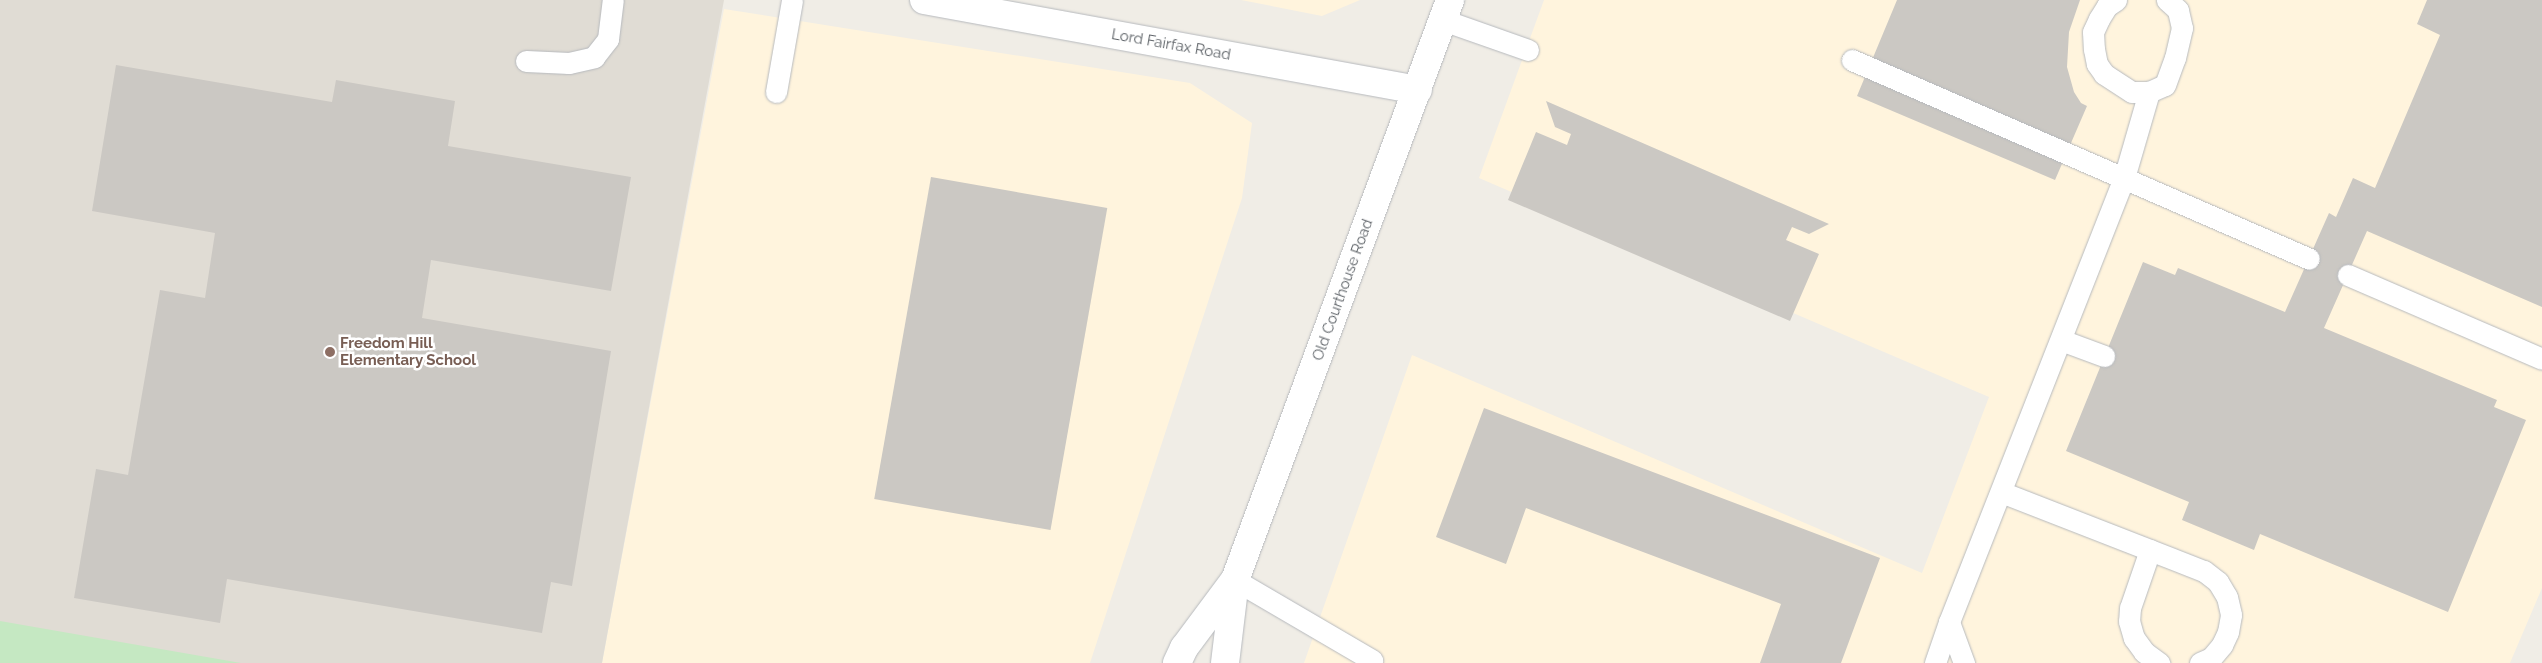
<!DOCTYPE html>
<style>
body{margin:0}
#map{position:relative;width:2542px;height:663px;overflow:hidden;background:#f0ede6;font-family:Raleway,sans-serif}
div>[style]{position:absolute}
[style*='--x']{left:calc(var(--x)*1px);top:calc(var(--y)*1px);width:calc(var(--w)*1px);rotate:calc(var(--a)*1deg)}
.commercial>*{inset:0;background:#fff4dd}
.education>*{inset:0;background:#e0dcd4}
.green>*{inset:0;background:#c5e8c2}
.building>*{inset:0;background:#cbc8c3;transform-origin:0 0}
.roads{filter:drop-shadow(0 0 1px #b6b9bd) drop-shadow(0 0 1px #b6b9bd)}
.service>*{height:21px;margin:-10.5px;padding:0 10.5px;transform-origin:10.5px;border-radius:10.5px;background:#fff}
.minor>*{height:28px;margin:-14px;padding:0 14px;transform-origin:14px;border-radius:14px;background:#fff}
.secondary>*{height:28px;margin:-14px;padding:0 14px;transform-origin:14px;border-radius:14px;background:#fff}
.dots>*{width:14px;height:14px;translate:-50% -50%;box-sizing:border-box;border:2px solid #fff;border-radius:50%}
span{translate:-50% -50%;white-space:nowrap;text-align:center;line-height:1.15;-webkit-text-stroke:5px #fff;paint-order:stroke}
.street-label{font-size:15px;color:#5d6267}
.education-label{font-size:15px;color:#785e54;font-weight:700}
.left{translate:0 -50%;text-align:left}
</style>
<div id="map">
<div class="commercial">
<div style="clip-path:polygon(1241px 0,1360px 0,1322px 16px)"></div>
<div style="clip-path:polygon(1544px 0,2542px 0,2542px 588px,2510px 663px,1304px 663px,1412px 355px,1922px 573px,1989px 397px,1479px 178px)"></div>
<div style="clip-path:polygon(724px 9px,1190px 83px,1252px 123px,1242px 198px,1090px 663px,602px 663px)"></div>
</div>
<div class="education">
<div style="clip-path:polygon(0 0,724px 0,602px 663px,0 663px)"></div>
</div>
<div class="green">
<div style="clip-path:polygon(0 621px,241px 663px,0 663px)"></div>
</div>
<div class="building">
<div style="clip-path:polygon(1897px 0,2080px 0,2069px 32px,2067px 67px,2074px 92px,2081px 103px,2087px 106px,2055px 180px,1857px 96px)"></div>
<div style="clip-path:polygon(2427px 0,2542px 0,2542px 307px,2367px 231px,2324px 328px,2497px 400px,2494px 407px,2526px 420px,2448px 612px,2260px 534px,2254px 550px,2182px 520px,2189px 502px,2066px 451px,2143px 262px,2175px 275px,2178px 268px,2285px 312px,2329px 213px,2336px 217px,2353px 178px,2375px 188px,2440px 35px,2417px 24px)"></div>
<div style="clip-path:polygon(116px 65px,332px 102px,336px 80px,455px 101px,448px 146px,631px 177px,611px 291px,431px 260px,422px 318px,611px 351px,572px 586px,551px 582px,542px 633px,227px 579px,220px 623px,74px 598px,96px 469px,128px 475px,160px 290px,205px 298px,215px 233px,92px 211px)"></div>
<div style="clip-path:polygon(1546px 101px,1829px 224px,1809px 234px,1792px 227px,1786px 240px,1819px 254px,1790px 321px,1508px 200px,1536px 132px,1567px 145px,1571px 134px,1555px 127px)"></div>
<div style="left:931px;top:177px;width:179px;height:327px;rotate:10deg"></div>
<div style="clip-path:polygon(1484px 408px,1880px 558px,1841px 663px,1760px 663px,1781px 604px,1526px 508px,1506px 564px,1436px 537px)"></div>
</div>
<div class="roads">
<div class="service">
<div style="--x:2116;--y:0;--w:11;--a:146"></div>
<div style="--x:2107;--y:6;--w:15;--a:122"></div>
<div style="--x:2099;--y:19;--w:14;--a:115"></div>
<div style="--x:2093;--y:32;--w:17;--a:87"></div>
<div style="--x:2094;--y:49;--w:15;--a:79"></div>
<div style="--x:2097;--y:64;--w:12;--a:55"></div>
<div style="--x:2104;--y:74;--w:33;--a:33"></div>
<div style="--x:2132;--y:92;--w:17;--a:0"></div>
<div style="--x:2149;--y:92;--w:17;--a:-24"></div>
<div style="--x:2165;--y:85;--w:29;--a:-70"></div>
<div style="--x:2175;--y:58;--w:31;--a:-77"></div>
<div style="--x:2182;--y:28;--w:18;--a:-103"></div>
<div style="--x:2178;--y:10;--w:15;--a:-138"></div>
<div style="--x:1443;--y:20;--w:90;--a:19.4"></div>
<div style="--x:1852;--y:60;--w:498;--a:23.5"></div>
<div style="--x:526;--y:61;--w:43;--a:2.7"></div>
<div style="--x:569;--y:63;--w:26;--a:-13"></div>
<div style="--x:594;--y:57;--w:23;--a:-52"></div>
<div style="--x:608;--y:39;--w:39;--a:-83"></div>
<div style="--x:776;--y:92;--w:93;--a:-80.1"></div>
<div style="--x:2348;--y:275;--w:211;--a:23.4"></div>
<div style="--x:2061;--y:340;--w:46;--a:20.4"></div>
<div style="--x:2001;--y:492;--w:218;--a:21.3"></div>
<div style="--x:2204;--y:571;--w:18;--a:38"></div>
<div style="--x:2218;--y:582;--w:17;--a:59"></div>
<div style="--x:2227;--y:597;--w:18;--a:77"></div>
<div style="--x:2231;--y:615;--w:17;--a:100"></div>
<div style="--x:2228;--y:632;--w:14;--a:115"></div>
<div style="--x:2222;--y:645;--w:17;--a:130"></div>
<div style="--x:2211;--y:658;--w:12;--a:156"></div>
<div style="--x:2150;--y:550;--w:61;--a:109"></div>
<div style="--x:2130;--y:608;--w:13;--a:94"></div>
<div style="--x:2129;--y:621;--w:18;--a:74"></div>
<div style="--x:2134;--y:638;--w:17;--a:54"></div>
<div style="--x:2144;--y:652;--w:19;--a:36"></div>
<div style="--x:1235;--y:580;--w:159;--a:30.3"></div>
<div style="--x:1949;--y:622;--w:44;--a:69.9"></div>
<div style="--x:1935;--y:663;--w:43;--a:-71.1"></div>
<div style="--x:1949;--y:622;--w:477;--a:-68.5"></div>
<div style="--x:2124;--y:178;--w:90;--a:-73.8"></div>
</div>
<div class="minor">
<div style="--x:924;--y:0;--w:502;--a:10.33"></div>
</div>
<div class="secondary">
<div style="--x:1177;--y:663;--w:17;--a:-65"></div>
<div style="--x:1184;--y:648;--w:84;--a:-53.3"></div>
<div style="--x:1225;--y:663;--w:84;--a:-83.1"></div>
<div style="--x:1235;--y:580;--w:619;--a:-69.66"></div>
</div>
</div>
<div class="dots">
<div style="left:330px;top:352px;background:#8d6e63"></div>
</div>
<div class="street-label">
<span style="left:1171px;top:45px;rotate:10deg">Lord Fairfax Road</span>
<span style="left:1343px;top:290px;rotate:-70deg">Old Courthouse Road</span>
</div>
<div class="education-label">
<span class="left" style="left:340px;top:352px">Freedom Hill<br>Elementary School</span>
</div>
</div>
